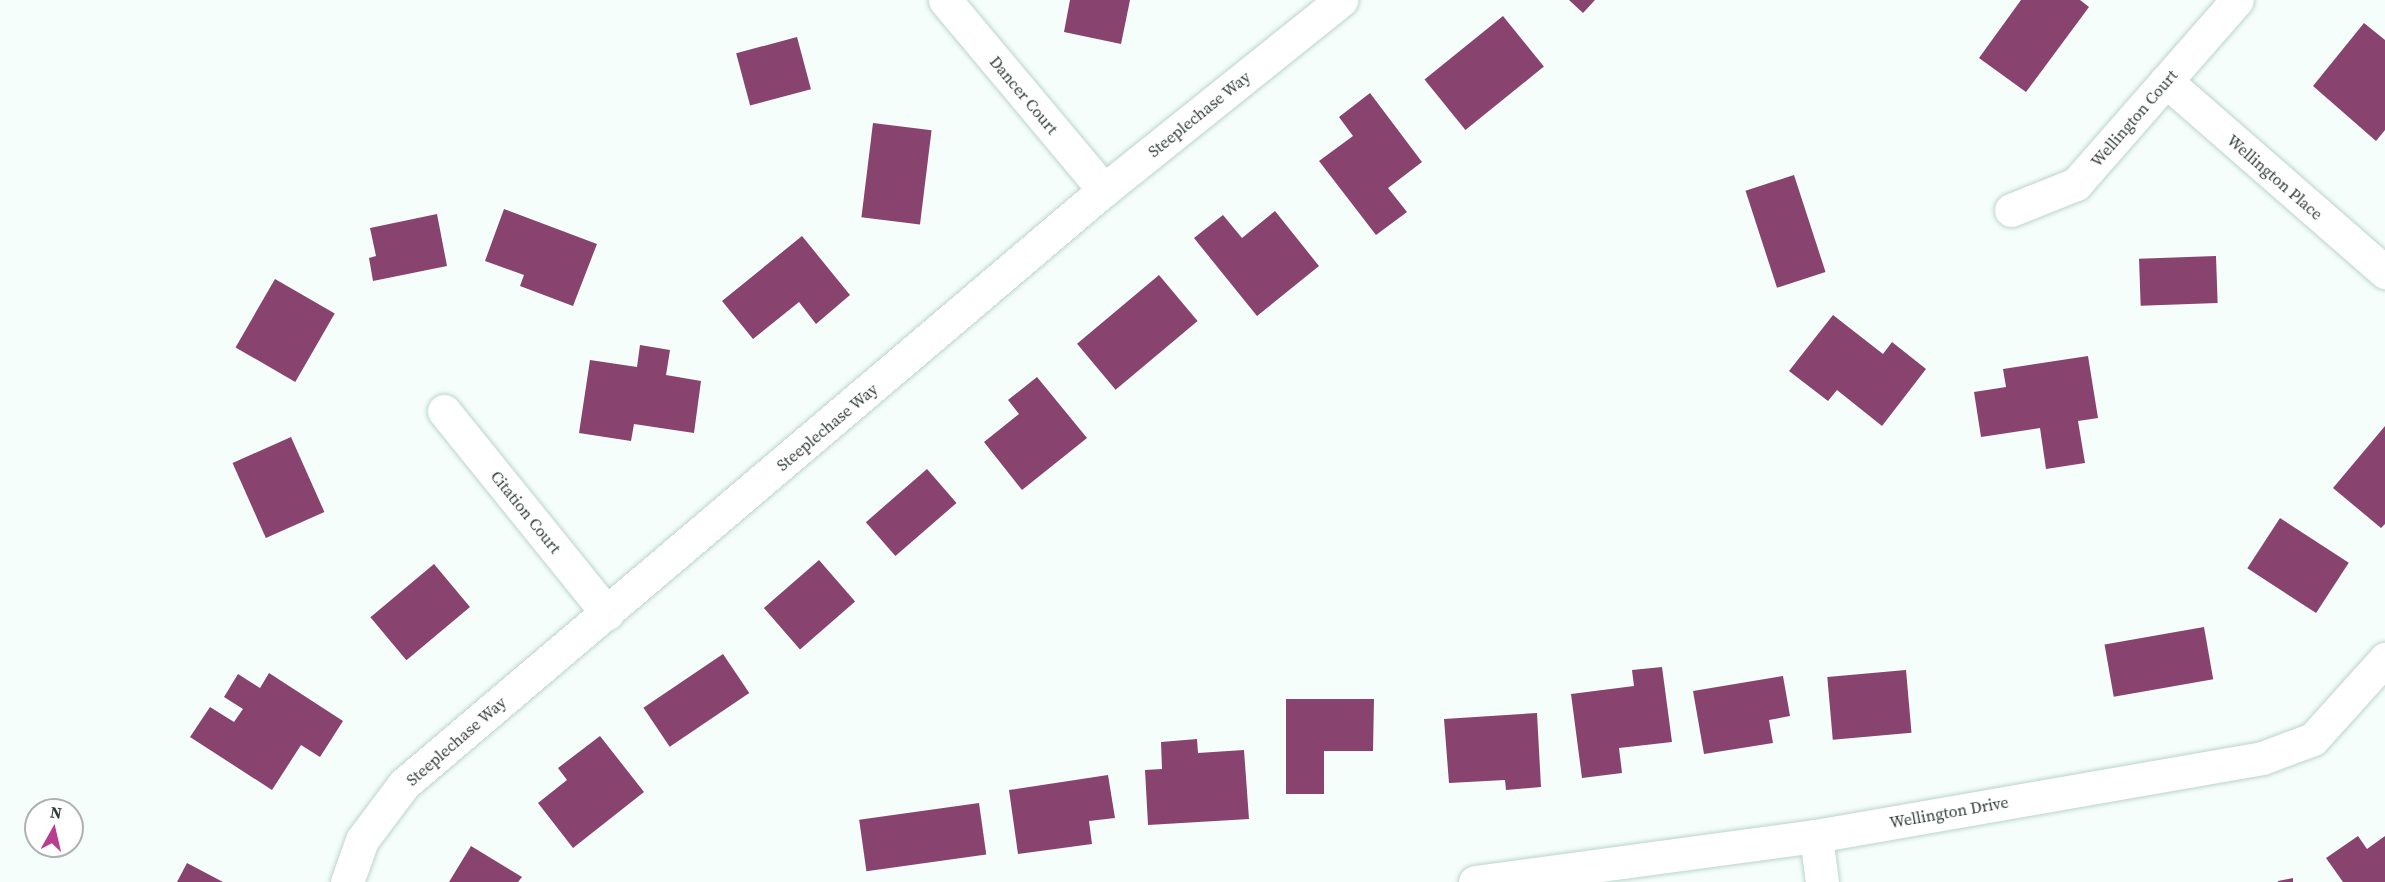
<!DOCTYPE html>
<style>
body{margin:0}
#map{position:relative;width:2385px;height:882px;overflow:hidden;background:#f5fefb;font-family:"Source Serif 4",serif}
div>[style]{position:absolute}
[style*='--x']{left:calc(var(--x)*1px);top:calc(var(--y)*1px);width:calc(var(--w)*1px);rotate:calc(var(--a)*1deg)}
.building>*{inset:0;background:#88436e;transform-origin:0 0}
.roads{filter:drop-shadow(0 0 2px #bcd3cc) drop-shadow(0 0 2px #bcd3cc)}
.minor>*{height:33px;margin:-16.5px;padding:0 16.5px;transform-origin:16.5px;border-radius:16.5px;background:#fff}
span{translate:-50% -50%;white-space:nowrap;text-align:center;line-height:1.15;-webkit-text-stroke:6px #fff;paint-order:stroke}
.street-label{font-size:16px;color:#323c39}
.north{position:absolute;left:24px;top:798px;width:60px;height:60px;box-sizing:border-box;background:#fff;border:2px solid #adb1b0;border-radius:50%;rotate:8deg;font-size:16px;font-weight:700;line-height:24px;text-align:center;color:#323c39}
.north::after{content:'';display:block;margin:auto;width:21px;height:27px;background:#b83d90;clip-path:polygon(50% 0,100% 100%,50% 72%,0 100%)}
</style>
<div id="map">
<div class="building">
<div style="clip-path:polygon(1070px 0,1130px 0,1121px 44px,1064px 32px)"></div>
<div style="clip-path:polygon(1569px 0,1595px 0,1583px 13px)"></div>
<div style="clip-path:polygon(2021px 0,2080px 0,2089px 7px,2026px 92px,1979px 58px)"></div>
<div style="left:1503px;top:16px;width:65px;height:101px;rotate:51deg"></div>
<div style="clip-path:polygon(2364px 23px,2385px 40px,2385px 130px,2376px 141px,2313px 86px)"></div>
<div style="left:797px;top:37px;width:54px;height:63px;rotate:75deg"></div>
<div style="clip-path:polygon(1370px 93px,1422px 162px,1388px 188px,1407px 212px,1376px 235px,1319px 161px,1353px 136px,1339px 117px)"></div>
<div style="left:873px;top:123px;width:59px;height:95px;rotate:7deg"></div>
<div style="left:1794px;top:175px;width:102px;height:51px;rotate:72deg"></div>
<div style="clip-path:polygon(504px 209px,597px 244px,573px 306px,520px 286px,524px 275px,485px 261px)"></div>
<div style="clip-path:polygon(1275px 211px,1319px 266px,1257px 316px,1194px 238px,1223px 215px,1242px 238px)"></div>
<div style="clip-path:polygon(437px 214px,447px 266px,373px 281px,369px 258px,376px 256px,370px 228px)"></div>
<div style="clip-path:polygon(802px 236px,850px 295px,816px 324px,799px 302px,753px 339px,722px 301px)"></div>
<div style="left:2216px;top:256px;width:47px;height:77px;rotate:88deg"></div>
<div style="left:1159px;top:275px;width:60px;height:107px;rotate:50deg"></div>
<div style="left:275px;top:279px;width:69px;height:79px;rotate:30deg"></div>
<div style="clip-path:polygon(1833px 315px,1883px 354px,1892px 342px,1926px 369px,1882px 426px,1837px 390px,1828px 401px,1789px 371px)"></div>
<div style="clip-path:polygon(640px 345px,670px 350px,666px 375px,701px 381px,694px 433px,634px 424px,631px 441px,579px 433px,590px 360px,637px 367px)"></div>
<div style="clip-path:polygon(2088px 356px,2098px 418px,2078px 421px,2085px 463px,2046px 469px,2040px 428px,1981px 437px,1974px 392px,2006px 387px,2003px 369px)"></div>
<div style="clip-path:polygon(1037px 377px,1087px 438px,1022px 490px,984px 442px,1019px 414px,1008px 400px)"></div>
<div style="clip-path:polygon(2385px 426px,2385px 524px,2381px 528px,2333px 488px)"></div>
<div style="left:291px;top:437px;width:82px;height:64px;rotate:66deg"></div>
<div style="left:927px;top:469px;width:45px;height:81px;rotate:49deg"></div>
<div style="left:2280px;top:518px;width:82px;height:60px;rotate:33deg"></div>
<div style="left:819px;top:560px;width:55px;height:73px;rotate:49deg"></div>
<div style="left:434px;top:564px;width:56px;height:83px;rotate:50deg"></div>
<div style="left:2204px;top:627px;width:53px;height:101px;rotate:80deg"></div>
<div style="left:723px;top:654px;width:47px;height:96px;rotate:56deg"></div>
<div style="clip-path:polygon(1662px 667px,1672px 742px,1619px 748px,1622px 773px,1582px 778px,1571px 694px,1634px 686px,1632px 670px)"></div>
<div style="left:1906px;top:670px;width:63px;height:79px;rotate:85deg"></div>
<div style="clip-path:polygon(269px 673px,343px 721px,320px 757px,301px 745px,272px 790px,190px 737px,210px 707px,234px 722px,243px 709px,224px 697px,238px 674px,260px 688px)"></div>
<div style="clip-path:polygon(1783px 676px,1790px 716px,1769px 720px,1773px 743px,1704px 754px,1693px 691px)"></div>
<div style="clip-path:polygon(1286px 699px,1374px 699px,1373px 751px,1324px 751px,1324px 794px,1286px 794px)"></div>
<div style="clip-path:polygon(1537px 713px,1541px 787px,1506px 790px,1505px 780px,1449px 783px,1444px 719px)"></div>
<div style="clip-path:polygon(600px 736px,644px 792px,573px 848px,538px 803px,567px 780px,558px 768px)"></div>
<div style="clip-path:polygon(1197px 739px,1198px 753px,1244px 750px,1249px 819px,1148px 825px,1145px 770px,1162px 769px,1161px 742px)"></div>
<div style="clip-path:polygon(1108px 775px,1115px 818px,1089px 821px,1092px 844px,1018px 854px,1009px 790px)"></div>
<div style="left:979px;top:803px;width:52px;height:121px;rotate:82deg"></div>
<div style="clip-path:polygon(2358px 836px,2367px 849px,2385px 836px,2385px 882px,2343px 882px,2326px 858px)"></div>
<div style="clip-path:polygon(471px 846px,522px 877px,518px 882px,449px 882px)"></div>
<div style="clip-path:polygon(187px 863px,223px 882px,177px 882px)"></div>
<div style="clip-path:polygon(2293px 878px,2293px 882px,2278px 882px,2278px 881px)"></div>
</div>
<div class="roads">
<div class="minor">
<div style="--x:945;--y:0;--w:248;--a:50.1"></div>
<div style="--x:2166;--y:81;--w:291;--a:41.1"></div>
<div style="--x:2011;--y:210;--w:70;--a:-21.8"></div>
<div style="--x:2076;--y:184;--w:244;--a:-48.8"></div>
<div style="--x:444;--y:411;--w:260;--a:51.1"></div>
<div style="--x:1816;--y:836;--w:46;--a:82.6"></div>
<div style="--x:347;--y:882;--w:45;--a:-70.3"></div>
<div style="--x:362;--y:840;--w:70;--a:-53.1"></div>
<div style="--x:404;--y:784;--w:918;--a:-40.32"></div>
<div style="--x:1104;--y:190;--w:304;--a:-38.7"></div>
<div style="--x:1475;--y:882;--w:344;--a:-7.7"></div>
<div style="--x:1816;--y:836;--w:453;--a:-9.9"></div>
<div style="--x:2262;--y:758;--w:54;--a:-20.4"></div>
<div style="--x:2313;--y:739;--w:108;--a:-48"></div>
</div>
</div>
<div class="street-label">
<span style="left:1024px;top:95px;rotate:50deg">Dancer Court</span>
<span style="left:1199px;top:114px;rotate:-39deg">Steeplechase Way</span>
<span style="left:2134px;top:118px;rotate:-49deg">Wellington Court</span>
<span style="left:2275px;top:177px;rotate:41deg">Wellington Place</span>
<span style="left:827px;top:427px;rotate:-40deg">Steeplechase Way</span>
<span style="left:526px;top:512px;rotate:51deg">Citation Court</span>
<span style="left:456px;top:741px;rotate:-41deg">Steeplechase Way</span>
<span style="left:1949px;top:812px;rotate:-10deg">Wellington Drive</span>
</div>
<div class="north">N</div>
</div>
